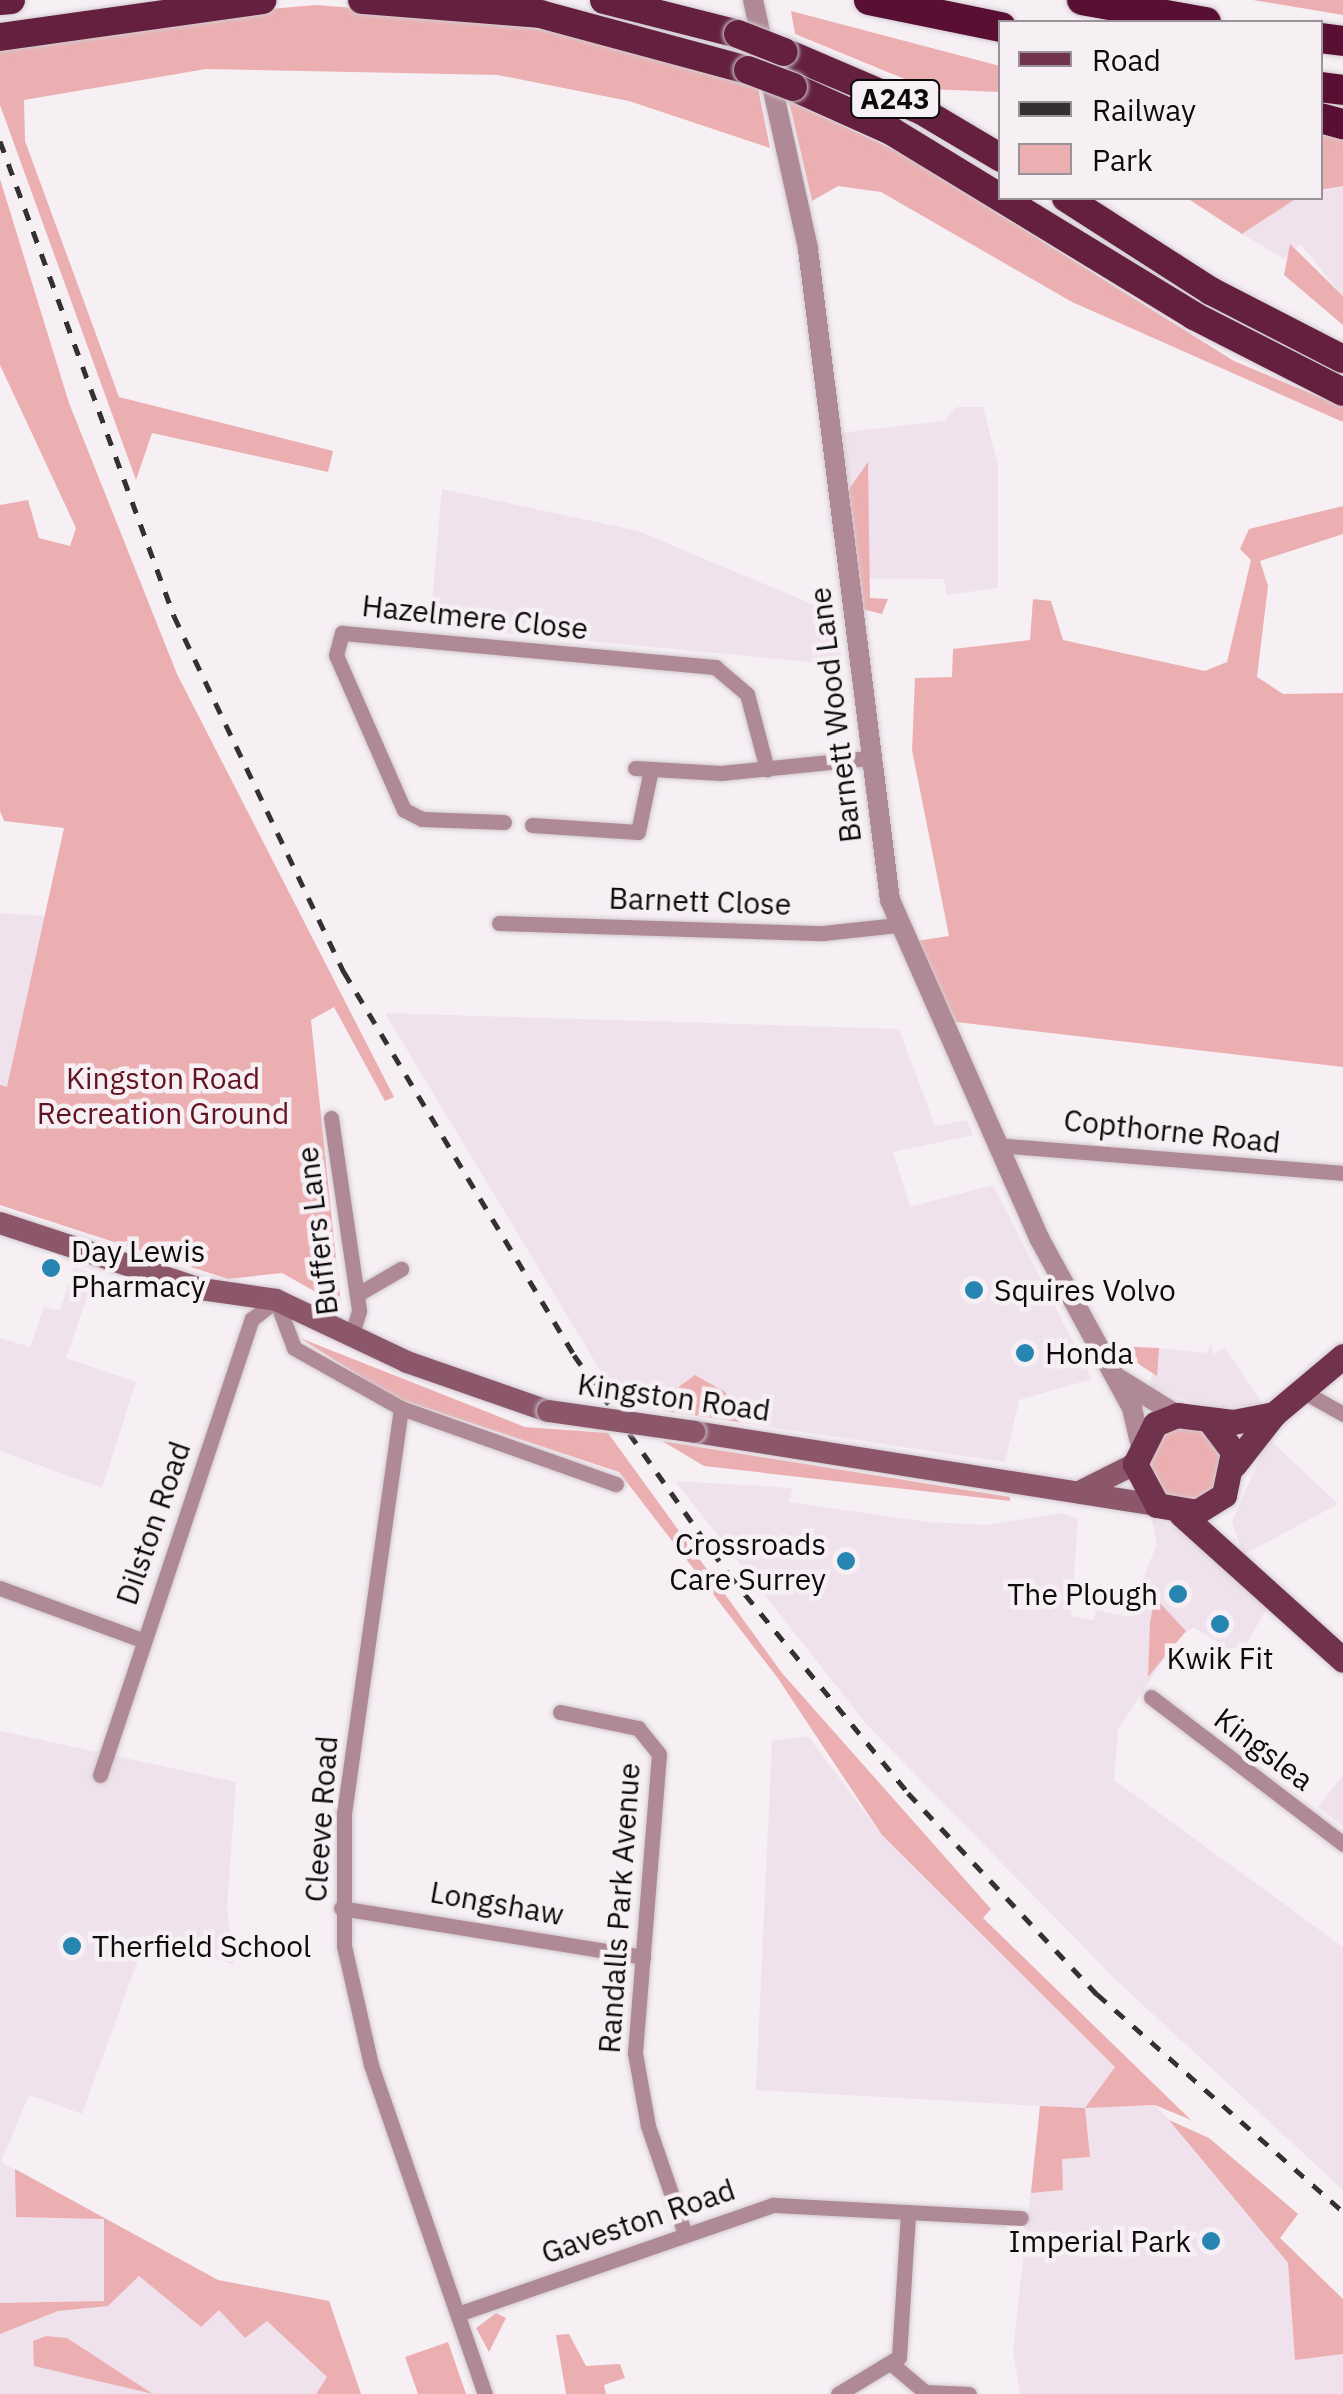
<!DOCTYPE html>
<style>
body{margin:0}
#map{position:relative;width:1343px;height:2394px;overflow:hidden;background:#f6eff4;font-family:"IBM Plex Sans",sans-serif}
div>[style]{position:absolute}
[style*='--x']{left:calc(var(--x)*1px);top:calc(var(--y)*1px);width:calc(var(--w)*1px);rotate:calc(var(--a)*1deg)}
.built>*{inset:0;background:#f0e2ec}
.green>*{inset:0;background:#ecafb1}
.round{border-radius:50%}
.roads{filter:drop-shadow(0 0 2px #d1cacf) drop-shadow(0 0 2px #d1cacf)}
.minor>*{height:15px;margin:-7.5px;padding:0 7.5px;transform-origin:7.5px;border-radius:7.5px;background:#af8996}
.tertiary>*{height:20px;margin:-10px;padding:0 10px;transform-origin:10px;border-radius:10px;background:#af8996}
.secondary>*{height:22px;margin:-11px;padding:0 11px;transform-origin:11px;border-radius:11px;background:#8c576b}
.primary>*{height:25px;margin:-12.5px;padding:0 12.5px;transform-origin:12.5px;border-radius:12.5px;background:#71324d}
.trunk>*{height:28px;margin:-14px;padding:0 14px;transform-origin:14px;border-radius:14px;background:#652040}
.motorway>*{height:30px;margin:-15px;padding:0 15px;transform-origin:15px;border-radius:15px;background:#590f34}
.rail>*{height:5px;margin-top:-2.5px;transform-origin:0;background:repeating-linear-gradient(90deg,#332f32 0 12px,transparent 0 24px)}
.bridges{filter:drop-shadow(0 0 2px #d1cacf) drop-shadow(0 0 2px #d1cacf)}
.secondary-bridge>*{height:22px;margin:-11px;padding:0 11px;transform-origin:11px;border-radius:11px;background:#8c576b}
.trunk-bridge>*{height:28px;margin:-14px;padding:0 14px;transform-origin:14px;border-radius:14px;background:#652040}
.dots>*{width:28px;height:28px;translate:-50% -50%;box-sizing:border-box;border:5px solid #f6eff4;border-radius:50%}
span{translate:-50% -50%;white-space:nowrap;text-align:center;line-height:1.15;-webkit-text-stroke:9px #f6eff4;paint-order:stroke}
.shield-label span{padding:2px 8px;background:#f6eff4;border:2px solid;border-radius:8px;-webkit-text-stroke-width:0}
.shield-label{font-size:28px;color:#0d0a0c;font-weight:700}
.street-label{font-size:30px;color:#0d0a0c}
.park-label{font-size:30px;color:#631321}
.poi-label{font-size:30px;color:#0d0a0c}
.left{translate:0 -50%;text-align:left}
.right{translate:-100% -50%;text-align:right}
.legend{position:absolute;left:998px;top:20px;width:325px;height:180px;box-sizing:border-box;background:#f6eff4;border:2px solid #999397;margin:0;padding:12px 18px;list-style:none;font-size:30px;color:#0d0a0c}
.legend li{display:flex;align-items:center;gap:20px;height:50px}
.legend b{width:50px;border:2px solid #999397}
</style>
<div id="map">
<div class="built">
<div style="clip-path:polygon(1343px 186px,1343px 296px,1300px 244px,1284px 259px,1242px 234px,1297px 198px)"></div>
<div style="clip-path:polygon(957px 407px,983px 407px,998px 465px,998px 588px,947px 595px,944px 579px,855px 578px,839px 433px,944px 421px)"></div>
<div style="clip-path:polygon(442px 489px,638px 531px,838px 615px,842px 665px,430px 626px)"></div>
<div style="clip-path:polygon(0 913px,47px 916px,0 1120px)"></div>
<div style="clip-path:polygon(385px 1013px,899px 1029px,935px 1126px,967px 1120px,973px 1135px,893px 1152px,910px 1207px,993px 1185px,1092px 1379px,1019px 1400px,1005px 1462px,621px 1405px)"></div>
<div style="clip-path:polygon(74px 1267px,95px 1274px,66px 1358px,136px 1382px,102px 1488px,0 1451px,0 1338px,30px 1347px,44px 1307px,60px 1311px)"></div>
<div style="clip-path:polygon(1211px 1343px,1214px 1354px,1225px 1348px,1263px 1404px,1211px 1409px,1149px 1387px,1159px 1348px,1206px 1353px)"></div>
<div style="clip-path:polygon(1268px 1438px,1338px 1504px,1243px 1555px,1232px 1522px)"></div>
<div style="clip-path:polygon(675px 1481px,793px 1488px,789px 1502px,928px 1522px,986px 1525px,1062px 1513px,1078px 1519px,1071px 1616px,1094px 1620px,1096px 1610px,1129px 1617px,1157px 1543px,1152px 1519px,1180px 1530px,1268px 1607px,1239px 1656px,1193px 1627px,1175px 1641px,1118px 1730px,1114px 1780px,1343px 1947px,1343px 2190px,1116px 1980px,867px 1725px)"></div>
<div style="clip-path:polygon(0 1731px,236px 1782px,227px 1909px,234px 1965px,147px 1935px,82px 2114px,29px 2095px,1px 2162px,218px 2280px,329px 2301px,361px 2394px,0 2394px)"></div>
<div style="clip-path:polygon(808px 1736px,882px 1835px,1115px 2067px,1086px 2107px,1155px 2105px,1216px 2171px,1343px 2335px,1343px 2394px,1020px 2394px,1013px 2350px,1040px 2106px,756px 2090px,772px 1741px)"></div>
<div style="clip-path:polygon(1343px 1775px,1343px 1826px,1318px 1807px)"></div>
</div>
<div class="green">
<div style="clip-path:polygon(1253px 0,1343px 0,1343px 15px)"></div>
<div style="clip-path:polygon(316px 5px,482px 18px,629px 47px,758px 88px,770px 148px,629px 101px,498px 75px,206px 69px,24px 100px,25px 141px,119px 397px,333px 451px,328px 472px,152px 433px,136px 480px,0 105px,0 48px,183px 16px)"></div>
<div style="clip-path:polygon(791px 11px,1000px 66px,1000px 92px,929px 89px,795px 34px)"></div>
<div style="clip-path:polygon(789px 101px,901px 153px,1234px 361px,1343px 407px,1343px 422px,1072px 302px,881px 192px,838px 186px,812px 201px)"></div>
<div style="clip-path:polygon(1320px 135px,1343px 138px,1343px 186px,1321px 190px)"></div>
<div style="clip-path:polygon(0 179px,69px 403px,177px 674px,394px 1097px,385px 1101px,334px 1007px,311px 1020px,341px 1306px,282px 1273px,228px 1279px,0 1205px,0 1085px,7px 1087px,64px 828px,4px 821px,0 811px,0 505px,28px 500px,39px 538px,70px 546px,76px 528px,0 365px)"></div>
<div style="clip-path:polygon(1187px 198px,1297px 198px,1242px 234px)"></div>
<div style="clip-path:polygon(1290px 244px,1343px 296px,1343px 325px,1284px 275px)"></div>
<div style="clip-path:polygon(868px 462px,870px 598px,888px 599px,882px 614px,858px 608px,845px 495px)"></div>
<div style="clip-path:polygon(1343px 506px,1343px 534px,1260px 561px,1268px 586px,1257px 677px,1283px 694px,1343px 693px,1343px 1067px,956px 1022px,916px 941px,949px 936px,912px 750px,915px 678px,952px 677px,953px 649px,1030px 640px,1033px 599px,1051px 601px,1063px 640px,1205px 671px,1227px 662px,1251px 560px,1240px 549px,1249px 529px)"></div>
<div style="clip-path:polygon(300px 1338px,525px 1427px,608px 1433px,782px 1673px,991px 1909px,983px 1918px,1191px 2120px,1155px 2105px,1085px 2108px,1090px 2157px,1062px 2159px,1063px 2190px,1031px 2193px,1040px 2106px,1085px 2108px,1115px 2067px,882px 1835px,777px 1677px,619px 1472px,393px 1397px)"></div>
<div style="clip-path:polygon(1117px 1346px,1159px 1348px,1157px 1376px,1129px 1358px)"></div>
<div style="clip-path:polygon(695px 1375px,725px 1392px,740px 1422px,664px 1411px,669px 1394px)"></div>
<div class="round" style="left:1147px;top:1426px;width:76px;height:76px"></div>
<div style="clip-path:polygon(662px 1441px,1010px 1497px,1010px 1501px,704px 1466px)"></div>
<div style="clip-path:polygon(1155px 1598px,1186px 1631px,1148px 1677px,1150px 1622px)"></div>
<div style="clip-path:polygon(1169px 2120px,1209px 2138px,1298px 2214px,1280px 2238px,1343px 2299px,1343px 2354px,1295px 2360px,1288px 2263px)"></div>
<div style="clip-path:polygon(15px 2169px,218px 2280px,329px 2301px,361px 2394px,316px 2394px,327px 2377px,267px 2321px,245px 2338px,219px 2310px,201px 2327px,139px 2276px,108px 2306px,58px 2311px,0 2334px,0 2303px,104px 2301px,104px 2219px,16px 2217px)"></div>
<div style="clip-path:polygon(496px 2313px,506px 2318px,489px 2352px,476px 2328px)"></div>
<div style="clip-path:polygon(569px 2334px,586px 2366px,620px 2364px,625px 2378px,604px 2385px,606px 2394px,566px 2394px,556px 2335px)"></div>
<div style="clip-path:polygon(46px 2336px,67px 2338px,153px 2394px,34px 2366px,33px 2341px)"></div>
<div style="clip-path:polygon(448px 2342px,466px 2394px,418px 2394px,405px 2357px)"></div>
</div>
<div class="roads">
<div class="minor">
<div style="--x:635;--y:768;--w:86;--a:3.3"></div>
<div style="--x:721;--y:773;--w:149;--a:-5.8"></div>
<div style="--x:504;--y:822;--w:82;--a:-177.9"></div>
<div style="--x:422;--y:819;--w:20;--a:-153"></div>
<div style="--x:404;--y:810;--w:169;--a:-113.7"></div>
<div style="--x:336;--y:655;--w:23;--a:-75"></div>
<div style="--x:342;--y:633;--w:375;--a:5.2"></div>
<div style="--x:715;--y:667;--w:42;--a:40.2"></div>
<div style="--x:747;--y:694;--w:78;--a:75.1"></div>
<div style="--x:532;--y:825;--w:106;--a:3.8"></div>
<div style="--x:638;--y:832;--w:64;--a:-78.3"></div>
<div style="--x:499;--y:923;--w:324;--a:1.8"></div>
<div style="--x:823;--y:933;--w:75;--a:-6.1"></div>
<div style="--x:331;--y:1118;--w:195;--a:81.7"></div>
<div style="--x:359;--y:1311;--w:27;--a:107"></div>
<div style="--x:996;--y:1145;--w:348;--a:4.6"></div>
<div style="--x:358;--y:1294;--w:50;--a:-30.2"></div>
<div style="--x:276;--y:1300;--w:51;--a:69.4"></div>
<div style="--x:294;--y:1348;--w:123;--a:29.3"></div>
<div style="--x:401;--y:1408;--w:228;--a:19.5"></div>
<div style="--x:1304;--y:1392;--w:45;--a:29.4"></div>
<div style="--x:401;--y:1408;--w:409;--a:98"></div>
<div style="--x:344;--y:1813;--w:133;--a:90"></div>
<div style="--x:344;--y:1946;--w:122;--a:77.2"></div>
<div style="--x:371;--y:2065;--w:348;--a:70.9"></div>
<div style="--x:0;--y:1588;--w:151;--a:20.1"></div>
<div style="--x:1151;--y:1697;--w:242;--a:37.4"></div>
<div style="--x:560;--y:1712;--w:80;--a:11.6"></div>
<div style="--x:638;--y:1728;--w:33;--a:51"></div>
<div style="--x:659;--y:1754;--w:300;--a:94.6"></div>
<div style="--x:635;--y:2053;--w:74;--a:79.9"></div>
<div style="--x:648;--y:2126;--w:111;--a:71.1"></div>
<div style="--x:100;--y:1775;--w:481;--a:-71.6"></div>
<div style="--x:252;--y:1319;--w:31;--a:-38"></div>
<div style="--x:341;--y:1908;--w:306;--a:9.2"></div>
<div style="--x:458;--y:2314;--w:333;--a:-19.1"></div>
<div style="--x:773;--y:2205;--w:248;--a:3"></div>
<div style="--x:894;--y:2366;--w:40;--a:40"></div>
<div style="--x:925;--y:2392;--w:44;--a:2.6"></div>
<div style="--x:838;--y:2394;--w:71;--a:-31.2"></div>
<div style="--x:899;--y:2357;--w:144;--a:-86.4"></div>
</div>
<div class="tertiary">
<div style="--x:753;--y:0;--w:255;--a:77.5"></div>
<div style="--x:808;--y:249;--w:656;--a:82.82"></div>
<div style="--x:890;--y:900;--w:369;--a:66.2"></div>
<div style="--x:1039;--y:1238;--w:194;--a:61.3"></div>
<div style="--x:1132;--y:1408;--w:36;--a:77"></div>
<div style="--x:1119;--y:1379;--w:68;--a:31.8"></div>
</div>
<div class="secondary">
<div style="--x:0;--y:1223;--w:212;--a:18.2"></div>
<div style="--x:201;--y:1289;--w:76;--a:8.3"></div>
<div style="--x:276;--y:1300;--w:145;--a:25.3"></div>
<div style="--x:407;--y:1362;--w:149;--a:19.2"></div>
<div style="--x:695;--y:1432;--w:468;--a:9"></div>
<div style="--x:1083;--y:1490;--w:58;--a:-26.6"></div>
</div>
<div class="primary">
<div style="--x:1210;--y:1421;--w:39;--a:53"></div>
<div style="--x:1233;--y:1452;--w:44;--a:101.8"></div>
<div style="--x:1224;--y:1495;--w:32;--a:148"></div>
<div style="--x:1197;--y:1512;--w:41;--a:-170.1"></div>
<div style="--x:1157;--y:1505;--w:47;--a:-118.2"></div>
<div style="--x:1135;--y:1464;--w:45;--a:-63.4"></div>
<div style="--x:1155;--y:1424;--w:24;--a:-22"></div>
<div style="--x:1177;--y:1415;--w:56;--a:7.1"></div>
<div style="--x:1233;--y:1422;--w:42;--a:-11"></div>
<div style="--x:1234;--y:1465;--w:65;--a:-51.9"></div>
<div style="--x:1274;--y:1414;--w:90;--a:-40"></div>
<div style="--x:1181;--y:1514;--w:218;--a:42"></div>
</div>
<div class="trunk">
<div style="--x:362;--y:0;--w:179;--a:4.5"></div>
<div style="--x:540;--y:14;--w:215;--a:15.1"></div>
<div style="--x:604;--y:0;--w:138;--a:14.2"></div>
<div style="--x:0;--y:1;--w:11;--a:-5"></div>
<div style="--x:0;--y:37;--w:265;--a:-8"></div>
<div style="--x:784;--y:52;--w:150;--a:23.1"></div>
<div style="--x:922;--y:111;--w:92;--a:30.7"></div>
<div style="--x:793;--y:87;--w:110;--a:24.2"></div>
<div style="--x:893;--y:132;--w:353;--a:31.4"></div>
<div style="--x:1194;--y:316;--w:167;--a:27"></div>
<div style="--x:1066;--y:198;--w:172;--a:32.7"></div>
<div style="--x:1211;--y:291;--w:148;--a:27.3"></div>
</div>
<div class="motorway">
<div style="--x:869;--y:0;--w:135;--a:11.6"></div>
<div style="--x:1082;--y:0;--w:126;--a:10.1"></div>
<div style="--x:1320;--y:38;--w:23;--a:7"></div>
<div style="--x:1320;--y:87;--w:23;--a:7"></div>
<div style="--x:1320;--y:118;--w:24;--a:15"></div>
</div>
</div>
<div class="rail">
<div style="--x:0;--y:141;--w:506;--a:69.88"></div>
<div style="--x:174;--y:616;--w:395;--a:64.5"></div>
<div style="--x:344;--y:972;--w:447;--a:59"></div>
<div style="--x:574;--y:1355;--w:271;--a:54.8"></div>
<div style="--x:730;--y:1576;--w:281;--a:50.6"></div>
<div style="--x:908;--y:1793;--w:276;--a:46.8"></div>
<div style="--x:1097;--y:1994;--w:329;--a:41.5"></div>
</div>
<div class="bridges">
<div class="secondary-bridge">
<div style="--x:548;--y:1411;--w:148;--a:8.1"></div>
</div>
<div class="trunk-bridge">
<div style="--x:738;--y:34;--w:49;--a:21.4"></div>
<div style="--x:748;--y:70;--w:48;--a:20.7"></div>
</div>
</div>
<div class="dots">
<div style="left:51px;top:1268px;background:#2685b1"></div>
<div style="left:974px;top:1290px;background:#2685b1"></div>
<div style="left:1025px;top:1353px;background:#2685b1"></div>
<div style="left:846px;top:1561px;background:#2685b1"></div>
<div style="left:1178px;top:1594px;background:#2685b1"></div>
<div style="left:1220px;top:1624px;background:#2685b1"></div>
<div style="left:72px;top:1946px;background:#2685b1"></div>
<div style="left:1211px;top:2241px;background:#2685b1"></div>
</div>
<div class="shield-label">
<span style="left:895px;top:99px">A243</span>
</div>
<div class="street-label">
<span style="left:475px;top:617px;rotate:6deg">Hazelmere Close</span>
<span style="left:835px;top:715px;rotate:-97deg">Barnett Wood Lane</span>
<span style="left:700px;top:901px;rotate:2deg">Barnett Close</span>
<span style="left:1172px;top:1131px;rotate:6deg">Copthorne Road</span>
<span style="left:317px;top:1231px;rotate:-97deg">Buffers Lane</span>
<span style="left:674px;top:1397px;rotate:8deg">Kingston Road</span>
<span style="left:153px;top:1523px;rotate:-71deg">Dilston Road</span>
<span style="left:1264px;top:1749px;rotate:37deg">Kingslea</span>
<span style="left:321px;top:1819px;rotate:-86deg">Cleeve Road</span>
<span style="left:497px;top:1903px;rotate:10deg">Longshaw</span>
<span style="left:619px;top:1908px;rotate:-86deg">Randalls Park Avenue</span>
<span style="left:638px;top:2221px;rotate:-19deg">Gaveston Road</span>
</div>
<div class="park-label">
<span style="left:163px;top:1095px">Kingston Road<br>Recreation Ground</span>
</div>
<div class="poi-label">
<span class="left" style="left:71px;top:1268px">Day Lewis<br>Pharmacy</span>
<span class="left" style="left:994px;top:1290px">Squires Volvo</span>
<span class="left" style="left:1045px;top:1353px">Honda</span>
<span class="right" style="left:826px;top:1561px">Crossroads<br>Care Surrey</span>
<span class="right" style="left:1158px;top:1594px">The Plough</span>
<span style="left:1220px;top:1658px">Kwik Fit</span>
<span class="left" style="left:92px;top:1946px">Therfield School</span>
<span class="right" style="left:1191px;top:2241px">Imperial Park</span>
</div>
<ul class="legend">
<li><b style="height:12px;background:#71324d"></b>Road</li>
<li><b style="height:12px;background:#332f32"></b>Railway</li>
<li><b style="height:28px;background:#ecafb1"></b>Park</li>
</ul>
</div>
